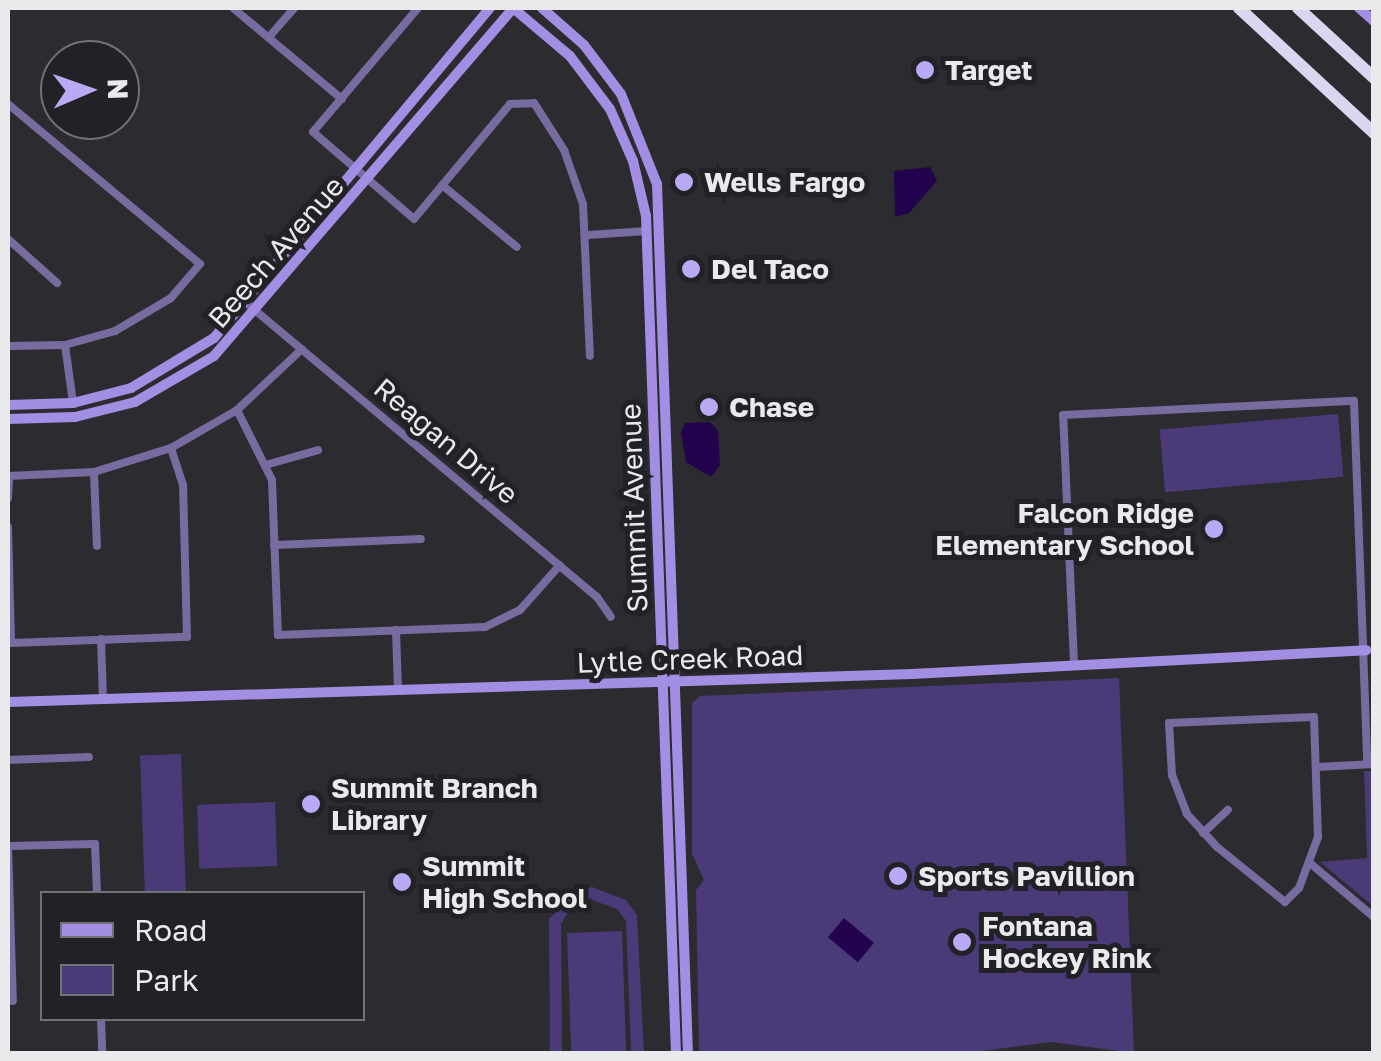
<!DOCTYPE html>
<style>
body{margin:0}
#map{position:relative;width:1381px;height:1061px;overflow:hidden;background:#2c2b30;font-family:"Golos Text",sans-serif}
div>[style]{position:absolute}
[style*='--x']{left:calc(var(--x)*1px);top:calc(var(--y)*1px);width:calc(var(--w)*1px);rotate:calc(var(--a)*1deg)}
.green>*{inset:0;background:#4a3a77;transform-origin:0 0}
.water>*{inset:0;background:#23034e;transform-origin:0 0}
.street>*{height:8px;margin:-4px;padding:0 4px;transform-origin:4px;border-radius:4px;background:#776ba0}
.secondary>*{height:10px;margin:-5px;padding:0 5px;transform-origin:5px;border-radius:5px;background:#a28ee2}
.highway>*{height:12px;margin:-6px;padding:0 6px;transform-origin:6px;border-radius:6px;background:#dbd6f0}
.dots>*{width:28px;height:28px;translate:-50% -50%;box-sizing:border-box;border:5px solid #222126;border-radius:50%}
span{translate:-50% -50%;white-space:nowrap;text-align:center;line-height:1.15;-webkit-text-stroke:10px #222126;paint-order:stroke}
.poi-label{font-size:28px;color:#eaeaed;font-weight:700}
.left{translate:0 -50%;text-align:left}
.right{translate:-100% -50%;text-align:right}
.street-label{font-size:28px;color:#eaeaed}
.frame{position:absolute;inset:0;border:10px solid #eaeaed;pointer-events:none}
.legend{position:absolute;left:40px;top:891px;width:325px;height:130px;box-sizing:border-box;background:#222126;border:2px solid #727176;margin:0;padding:12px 18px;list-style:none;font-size:30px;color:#eaeaed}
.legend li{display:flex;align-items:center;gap:20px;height:50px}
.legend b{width:50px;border:2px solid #727176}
.north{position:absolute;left:40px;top:40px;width:100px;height:100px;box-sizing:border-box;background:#222126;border:2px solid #727176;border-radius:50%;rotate:88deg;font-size:28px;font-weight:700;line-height:40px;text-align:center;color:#eaeaed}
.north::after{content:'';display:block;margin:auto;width:35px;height:45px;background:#baaaf6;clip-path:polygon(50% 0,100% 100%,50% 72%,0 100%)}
</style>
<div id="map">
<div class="green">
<div style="left:1338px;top:414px;width:63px;height:179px;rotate:85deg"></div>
<div style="clip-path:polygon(1119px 678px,1134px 1053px,1051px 1042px,958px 1054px,699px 1053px,696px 890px,704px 880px,692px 854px,692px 703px,700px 696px)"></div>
<div style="left:181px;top:754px;width:139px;height:41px;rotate:88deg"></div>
<div style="clip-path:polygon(1364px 771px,1373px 771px,1373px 906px,1320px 862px,1367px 858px)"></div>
<div style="left:275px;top:802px;width:64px;height:78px;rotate:88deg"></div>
<div style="clip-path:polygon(592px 887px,626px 900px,637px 915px,644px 1053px,631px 1053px,626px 921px,617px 909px,592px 900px,568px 912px,561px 924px,562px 1053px,550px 1053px,549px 919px,574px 892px)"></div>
<div style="left:622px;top:931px;width:121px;height:55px;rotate:88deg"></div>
</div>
<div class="water">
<div style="clip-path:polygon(930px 167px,937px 181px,909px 213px,895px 217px,894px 171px)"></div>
<div style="clip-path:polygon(710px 422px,718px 430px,720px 465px,711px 477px,686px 462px,681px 432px,685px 423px)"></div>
<div style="left:844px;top:918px;width:39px;height:25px;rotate:40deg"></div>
</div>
<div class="street">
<div style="--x:233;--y:8;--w:142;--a:39.9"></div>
<div style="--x:418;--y:8;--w:162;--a:130.3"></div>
<div style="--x:313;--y:132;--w:133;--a:40.7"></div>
<div style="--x:414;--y:219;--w:150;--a:-50.1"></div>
<div style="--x:510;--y:104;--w:24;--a:-2"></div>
<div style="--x:534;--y:103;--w:56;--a:57.4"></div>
<div style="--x:564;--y:150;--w:57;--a:70.6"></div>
<div style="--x:583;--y:204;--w:152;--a:87.4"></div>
<div style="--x:269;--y:37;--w:38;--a:-49"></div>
<div style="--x:8;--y:104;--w:250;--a:39.8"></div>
<div style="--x:200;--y:264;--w:45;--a:130.5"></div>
<div style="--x:171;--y:298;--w:65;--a:149.5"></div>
<div style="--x:115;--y:331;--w:52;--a:164.4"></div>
<div style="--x:65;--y:345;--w:57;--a:179"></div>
<div style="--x:442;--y:185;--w:97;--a:39.6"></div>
<div style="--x:588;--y:235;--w:59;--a:-3.9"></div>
<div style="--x:8;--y:239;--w:66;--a:41.9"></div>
<div style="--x:250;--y:306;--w:453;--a:40"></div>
<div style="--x:597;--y:597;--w:24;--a:55"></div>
<div style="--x:65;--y:345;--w:59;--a:82.1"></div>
<div style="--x:237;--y:410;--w:78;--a:63.4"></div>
<div style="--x:272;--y:480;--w:155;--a:87.8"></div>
<div style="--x:278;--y:635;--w:207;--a:-2.2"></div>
<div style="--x:485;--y:627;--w:39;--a:-26"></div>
<div style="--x:520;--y:610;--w:60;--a:-48.4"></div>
<div style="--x:269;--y:464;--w:51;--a:-15.9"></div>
<div style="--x:94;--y:472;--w:74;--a:87.7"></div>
<div style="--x:8;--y:476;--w:86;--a:-2.7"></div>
<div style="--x:94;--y:472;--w:81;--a:-17.3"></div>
<div style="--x:171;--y:448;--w:76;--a:-29.9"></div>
<div style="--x:237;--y:410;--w:89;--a:-43.2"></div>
<div style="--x:8;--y:498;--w:22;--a:-87"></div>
<div style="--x:8;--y:527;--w:116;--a:88.5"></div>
<div style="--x:11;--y:643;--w:176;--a:-2"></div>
<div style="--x:187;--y:637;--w:152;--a:-91.5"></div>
<div style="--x:183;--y:485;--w:39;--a:-108"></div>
<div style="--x:274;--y:545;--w:147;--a:-2.3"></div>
<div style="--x:396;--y:630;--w:61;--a:88.1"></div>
<div style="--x:101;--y:639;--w:61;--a:88.1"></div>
<div style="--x:1074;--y:663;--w:248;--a:-92.5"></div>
<div style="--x:1063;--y:415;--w:291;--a:-2.8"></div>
<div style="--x:1354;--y:401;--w:363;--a:87.9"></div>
<div style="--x:1314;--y:717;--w:120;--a:88.1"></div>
<div style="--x:1318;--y:837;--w:54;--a:110.4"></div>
<div style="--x:1299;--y:888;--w:20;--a:135"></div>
<div style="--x:1285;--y:902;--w:87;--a:-141"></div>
<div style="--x:1217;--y:847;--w:45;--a:-132.3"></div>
<div style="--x:1187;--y:814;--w:42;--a:-111"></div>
<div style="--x:1172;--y:775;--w:52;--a:-93.3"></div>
<div style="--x:1169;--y:723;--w:145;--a:-2.4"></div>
<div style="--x:8;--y:760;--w:81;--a:-2.1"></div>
<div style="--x:1317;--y:767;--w:57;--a:-3"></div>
<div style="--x:1203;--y:833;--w:34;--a:-43"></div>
<div style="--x:8;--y:846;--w:155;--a:88.2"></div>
<div style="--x:8;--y:846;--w:87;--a:-1.3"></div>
<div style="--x:95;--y:844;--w:50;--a:87.7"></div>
<div style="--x:1311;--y:864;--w:82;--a:40.1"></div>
<div style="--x:101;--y:1018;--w:36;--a:88"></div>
</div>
<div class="secondary">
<div style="--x:513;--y:8;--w:75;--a:40.1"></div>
<div style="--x:570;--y:56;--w:66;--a:53"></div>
<div style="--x:610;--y:109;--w:57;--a:66.1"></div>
<div style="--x:633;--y:161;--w:57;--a:76.7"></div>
<div style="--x:646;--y:216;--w:839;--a:87.95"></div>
<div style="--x:542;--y:8;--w:56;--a:41.4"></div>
<div style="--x:584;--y:45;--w:61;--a:52.9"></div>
<div style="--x:621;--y:94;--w:97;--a:68.2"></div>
<div style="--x:657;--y:184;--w:871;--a:87.96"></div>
<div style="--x:1359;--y:8;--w:20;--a:41"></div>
<div style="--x:8;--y:405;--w:65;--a:-1.8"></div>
<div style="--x:73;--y:403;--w:60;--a:-14.5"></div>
<div style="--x:131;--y:388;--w:97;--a:-31.1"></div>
<div style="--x:214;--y:338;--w:430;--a:-50.1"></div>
<div style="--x:8;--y:419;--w:67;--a:-1.7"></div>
<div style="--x:75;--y:417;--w:62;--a:-14"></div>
<div style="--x:135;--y:402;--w:91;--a:-30.2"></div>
<div style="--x:214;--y:356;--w:459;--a:-49.3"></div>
<div style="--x:8;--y:702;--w:904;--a:-1.77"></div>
<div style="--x:912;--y:674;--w:455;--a:-3"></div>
</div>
<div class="highway">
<div style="--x:1239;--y:8;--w:184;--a:42.8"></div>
<div style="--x:1298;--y:8;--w:103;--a:42.6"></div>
</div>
<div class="dots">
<div style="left:925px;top:70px;background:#baaaf6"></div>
<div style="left:684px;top:182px;background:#baaaf6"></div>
<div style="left:691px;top:269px;background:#baaaf6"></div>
<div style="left:709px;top:407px;background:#baaaf6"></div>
<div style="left:1214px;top:529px;background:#baaaf6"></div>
<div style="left:311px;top:804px;background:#baaaf6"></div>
<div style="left:898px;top:876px;background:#baaaf6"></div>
<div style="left:402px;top:882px;background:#baaaf6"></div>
<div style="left:962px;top:942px;background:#baaaf6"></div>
</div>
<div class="poi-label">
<span class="left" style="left:945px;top:70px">Target</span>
<span class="left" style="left:704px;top:182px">Wells Fargo</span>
<span class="left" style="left:711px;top:269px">Del Taco</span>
<span class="left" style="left:729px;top:407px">Chase</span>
<span class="right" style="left:1194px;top:529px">Falcon Ridge<br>Elementary School</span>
<span class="left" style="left:331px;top:804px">Summit Branch<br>Library</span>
<span class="left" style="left:422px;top:882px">Summit<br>High School</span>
<span class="left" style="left:918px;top:876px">Sports Pavillion</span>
<span class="left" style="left:982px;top:942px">Fontana<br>Hockey Rink</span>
</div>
<div class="street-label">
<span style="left:276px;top:252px;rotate:-49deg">Beech Avenue</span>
<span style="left:446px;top:441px;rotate:40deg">Reagan Drive</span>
<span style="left:634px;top:508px;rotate:-92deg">Summit Avenue</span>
<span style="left:690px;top:659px;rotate:-2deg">Lytle Creek Road</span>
</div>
<div class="frame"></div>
<ul class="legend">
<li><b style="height:12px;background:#a28ee2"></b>Road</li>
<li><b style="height:28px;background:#4a3a77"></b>Park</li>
</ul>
<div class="north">N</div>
</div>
